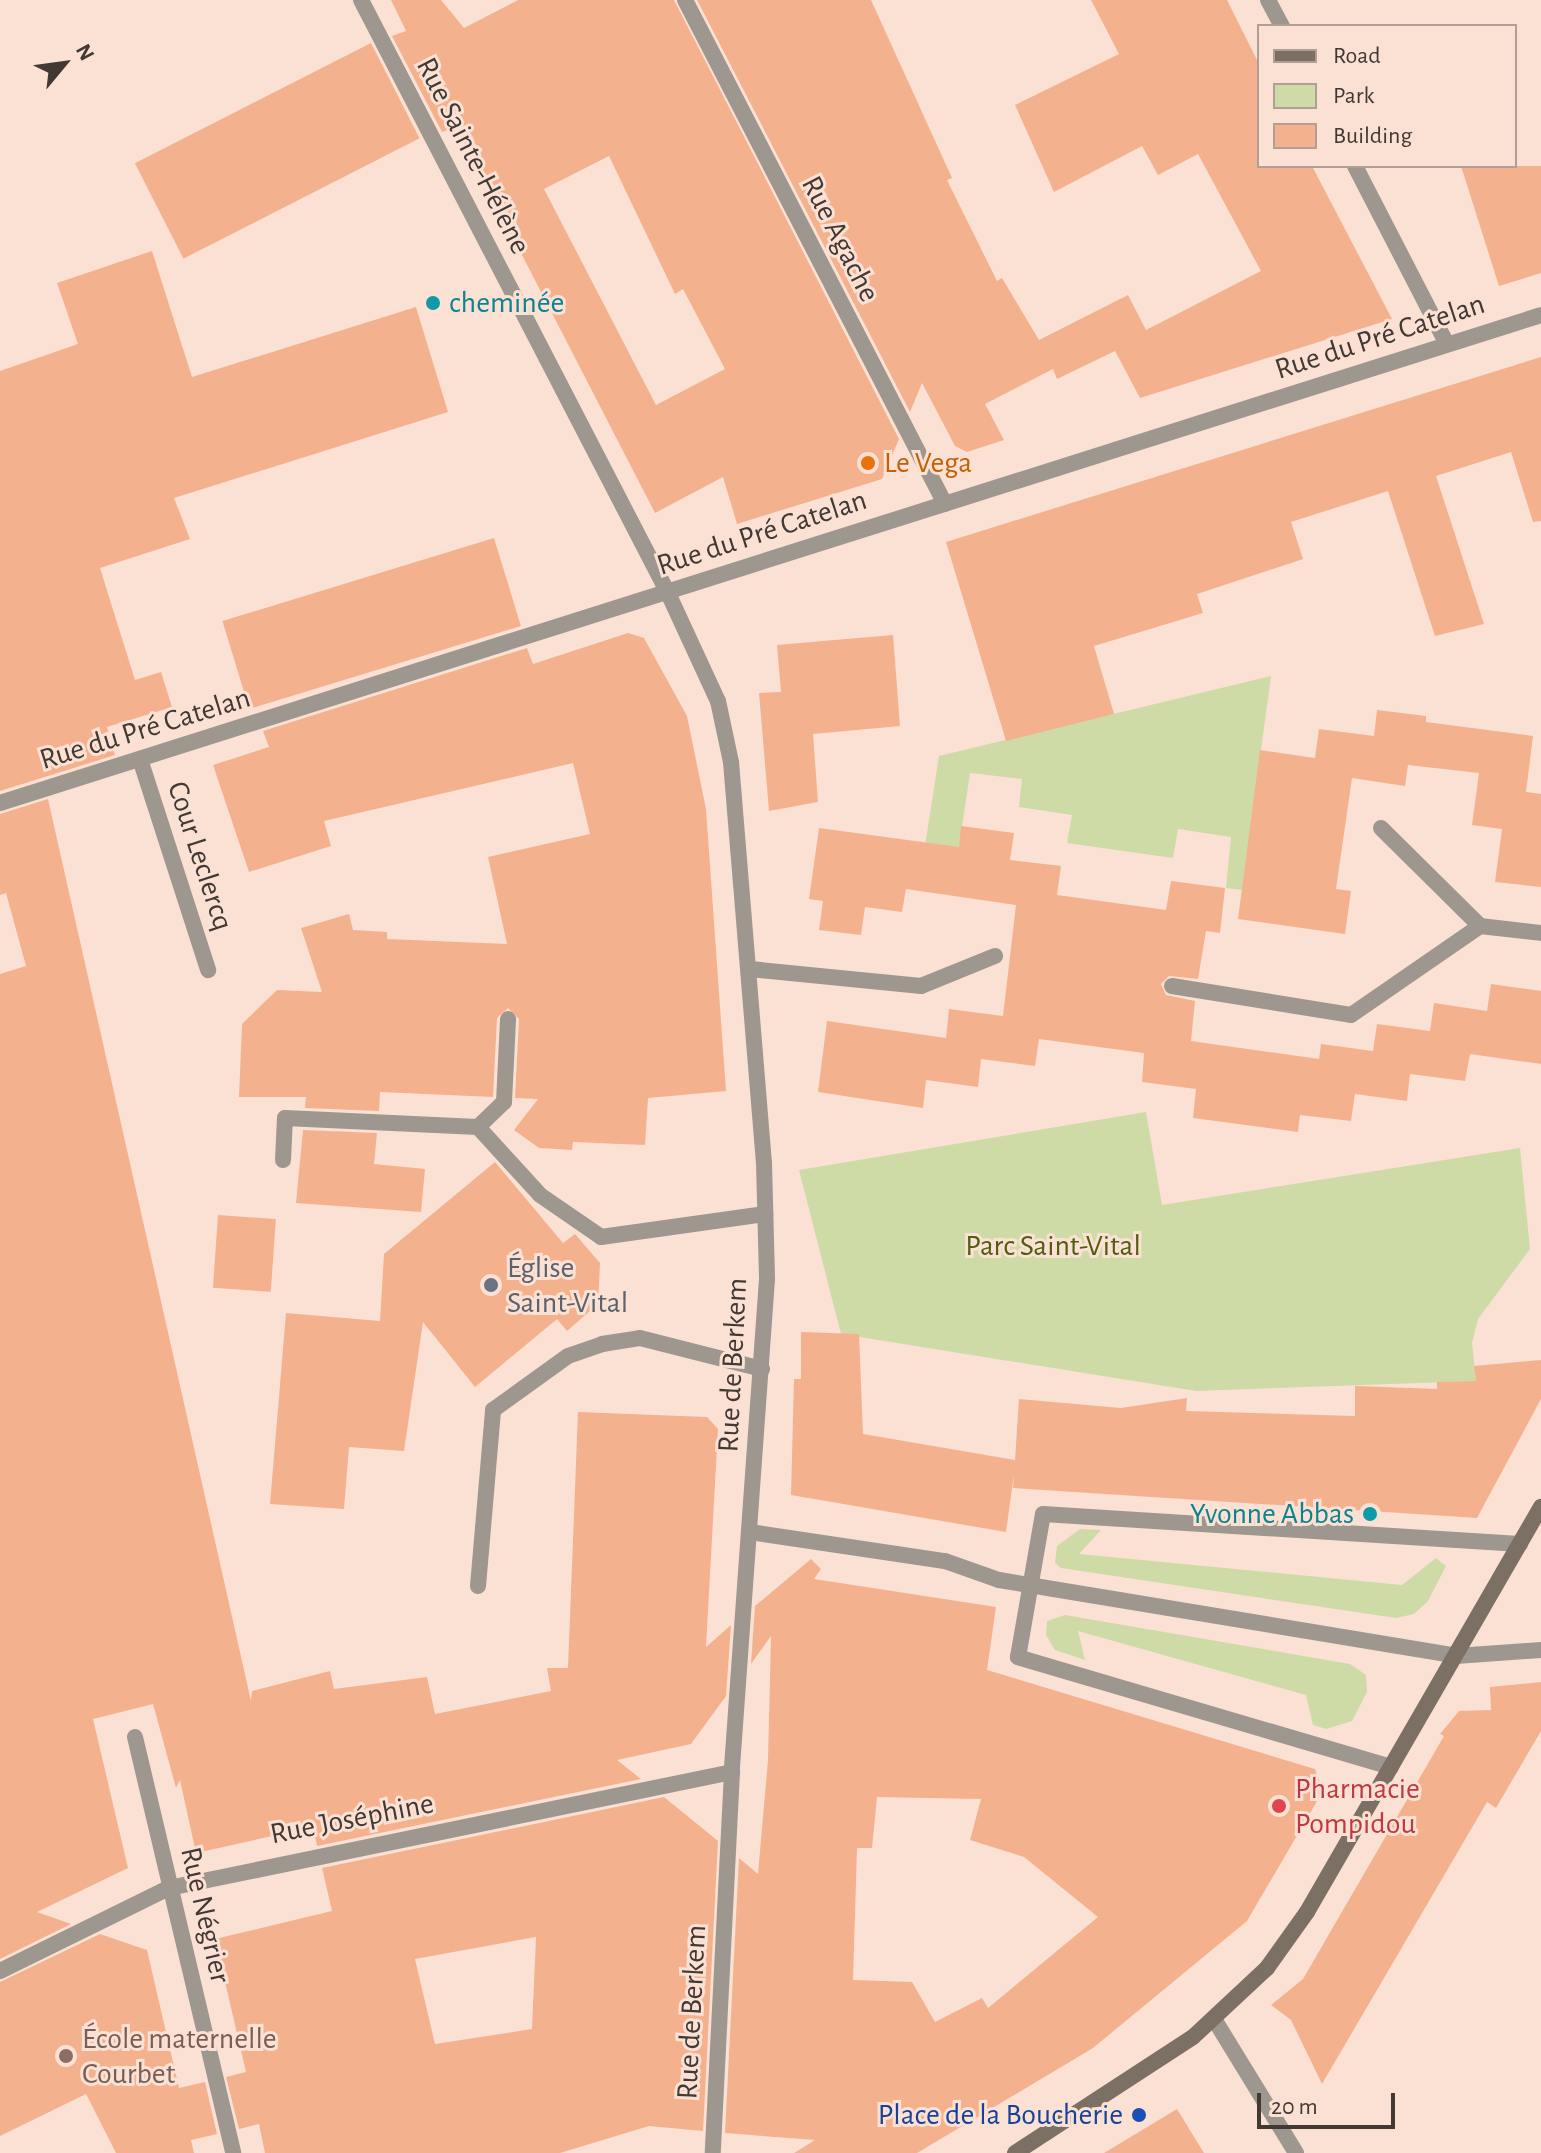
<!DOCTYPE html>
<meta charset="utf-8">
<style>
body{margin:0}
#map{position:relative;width:1541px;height:2153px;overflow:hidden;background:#fae1d4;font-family:"Alegreya Sans",sans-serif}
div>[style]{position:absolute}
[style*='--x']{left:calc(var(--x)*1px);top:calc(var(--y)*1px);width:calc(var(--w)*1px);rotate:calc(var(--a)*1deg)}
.green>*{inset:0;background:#cedba6}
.building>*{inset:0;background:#f4b18e;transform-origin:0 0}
.lane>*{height:16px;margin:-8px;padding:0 8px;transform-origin:8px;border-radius:8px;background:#9e978f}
.street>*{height:16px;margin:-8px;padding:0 8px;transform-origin:8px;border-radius:8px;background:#9e978f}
.secondary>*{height:16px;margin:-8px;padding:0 8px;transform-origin:8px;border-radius:8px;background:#7c7065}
.dots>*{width:22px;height:22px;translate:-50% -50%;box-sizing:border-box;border:4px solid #fae1d4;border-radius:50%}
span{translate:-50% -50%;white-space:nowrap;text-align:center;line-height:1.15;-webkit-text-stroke:6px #fae1d4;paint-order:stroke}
.street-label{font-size:30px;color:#433934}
.culture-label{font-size:30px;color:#0d838f}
.left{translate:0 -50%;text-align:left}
.right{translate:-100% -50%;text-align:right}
.food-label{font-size:30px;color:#c56008}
.park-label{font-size:30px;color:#505d11}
.worship-label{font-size:30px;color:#5b616d}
.health-label{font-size:30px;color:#be3a42}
.education-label{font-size:30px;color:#785e54}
.transit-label{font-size:30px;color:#164399}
.legend{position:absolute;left:1257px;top:24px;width:260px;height:144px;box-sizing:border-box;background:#fae1d4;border:2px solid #b19e94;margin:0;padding:10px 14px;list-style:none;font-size:24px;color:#433934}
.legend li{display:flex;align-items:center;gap:16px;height:40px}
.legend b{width:40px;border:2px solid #b19e94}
.north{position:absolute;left:24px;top:24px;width:80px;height:80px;-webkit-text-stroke:6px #fae1d4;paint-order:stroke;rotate:61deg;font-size:22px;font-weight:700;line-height:32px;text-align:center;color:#433934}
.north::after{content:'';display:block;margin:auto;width:28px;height:36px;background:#433934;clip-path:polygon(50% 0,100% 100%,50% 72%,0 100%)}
.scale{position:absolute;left:1257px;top:2093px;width:138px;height:36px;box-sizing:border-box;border:4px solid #433934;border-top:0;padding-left:10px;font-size:24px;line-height:28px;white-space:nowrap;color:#433934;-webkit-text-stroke:6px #fae1d4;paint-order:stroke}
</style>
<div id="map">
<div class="green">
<div style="clip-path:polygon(1271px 676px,1242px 890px,1226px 888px,1231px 837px,1178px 829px,1173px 858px,1067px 843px,1072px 815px,1019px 807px,1022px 779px,970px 773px,956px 867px,922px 865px,939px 756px)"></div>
<div style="clip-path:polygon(1146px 1112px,1162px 1205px,1520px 1148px,1530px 1249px,1478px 1319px,1472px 1343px,1476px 1381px,1196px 1391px,841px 1334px,799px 1170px)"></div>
<div style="clip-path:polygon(1080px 1529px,1101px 1530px,1079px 1554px,1402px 1585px,1436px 1558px,1446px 1566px,1428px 1601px,1414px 1614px,1396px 1618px,1061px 1568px,1055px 1563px,1057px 1546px)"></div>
<div style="clip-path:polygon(1065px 1615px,1350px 1664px,1366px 1675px,1367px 1692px,1352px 1721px,1326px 1729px,1313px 1725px,1306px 1695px,1078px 1631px,1085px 1660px,1055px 1650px,1046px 1635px,1047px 1621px)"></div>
</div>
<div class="building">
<div style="clip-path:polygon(evenodd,391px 0,441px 0,464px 28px,518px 0,674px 0,899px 439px,882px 479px,737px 524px,723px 477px,655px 513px,456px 127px,442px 132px,392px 36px,406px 31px,391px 0,609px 156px,675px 294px,683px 289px,725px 369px,656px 405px,544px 189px,609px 156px)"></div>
<div style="clip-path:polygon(697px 0,871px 0,952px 178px,947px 180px,997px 281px,1002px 278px,1039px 340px,1128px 295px,1146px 330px,1261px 271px,1198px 154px,1158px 175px,1142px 146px,1054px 192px,1015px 105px,1119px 54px,1091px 0,1227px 0,1259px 64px,1259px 166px,1312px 166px,1392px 319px,1140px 398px,1115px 351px,1057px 379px,1053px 369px,985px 404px,1004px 440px,967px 452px,955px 446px,922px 383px,910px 412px)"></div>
<div style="left:371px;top:43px;width:107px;height:265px;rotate:63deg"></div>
<div style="clip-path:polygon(1461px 166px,1541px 166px,1541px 273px,1499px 286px)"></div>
<div style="clip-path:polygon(152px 251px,192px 377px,416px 307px,448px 412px,174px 498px,190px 539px,100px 568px,135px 680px,161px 672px,172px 707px,107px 727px,115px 755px,0 791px,0 371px,78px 344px,57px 283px)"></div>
<div style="clip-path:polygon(1541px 357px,1541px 521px,1533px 522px,1511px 452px,1436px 476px,1484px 624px,1435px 636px,1388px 491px,1291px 522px,1303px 559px,1197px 594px,1203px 613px,1094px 646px,1114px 714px,1006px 741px,946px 542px)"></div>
<div style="left:494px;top:538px;width:92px;height:284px;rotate:73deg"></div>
<div style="clip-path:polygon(628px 633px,644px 638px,687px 716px,706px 809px,726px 1091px,648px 1098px,645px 1145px,573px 1142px,572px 1150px,539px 1148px,514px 1130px,538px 1099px,515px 1098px,519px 1019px,508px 1008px,497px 1018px,493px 1097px,380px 1092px,379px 1111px,305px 1108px,306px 1097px,239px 1097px,242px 1024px,277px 990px,322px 992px,301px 928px,349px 914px,353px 930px,387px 932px,387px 939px,507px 944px,488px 857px,590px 834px,573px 763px,324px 821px,331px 846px,249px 872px,213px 765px,269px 747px,263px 731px,527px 648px,533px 664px)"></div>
<div style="clip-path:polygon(893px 635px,900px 726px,813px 734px,818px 802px,769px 811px,759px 693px,781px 692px,777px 645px)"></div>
<div style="clip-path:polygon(1377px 710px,1426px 716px,1426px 722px,1533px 736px,1526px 792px,1541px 794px,1541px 887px,1495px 882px,1502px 829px,1472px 825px,1479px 773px,1408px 765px,1405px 786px,1352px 778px,1336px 889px,1351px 891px,1345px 934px,1238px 919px,1260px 750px,1315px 758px,1319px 729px,1374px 736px)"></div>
<div style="clip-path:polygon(48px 799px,251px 1701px,252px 1691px,330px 1671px,334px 1689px,427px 1677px,435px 1714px,551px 1691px,547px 1668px,568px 1668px,578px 1412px,707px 1417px,718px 1429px,706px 1647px,731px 1625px,726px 1696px,691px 1744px,617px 1760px,641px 1779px,317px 1846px,313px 1827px,196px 1853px,180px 1780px,176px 1788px,153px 1704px,93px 1719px,128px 1868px,37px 1912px,71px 1924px,0 1959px,0 974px,26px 966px,6px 893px,0 895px,0 814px)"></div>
<div style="clip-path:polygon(961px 826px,1014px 833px,1010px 860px,1061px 866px,1057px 895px,1166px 910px,1171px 881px,1225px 888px,1220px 933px,1206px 931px,1198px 979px,1169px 976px,1161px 984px,1166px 995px,1195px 1001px,1191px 1041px,1319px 1059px,1321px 1044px,1373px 1051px,1377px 1024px,1430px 1031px,1434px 1003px,1487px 1011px,1491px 984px,1541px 991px,1541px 1064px,1470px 1054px,1465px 1081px,1410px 1074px,1407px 1101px,1355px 1094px,1351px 1121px,1300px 1115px,1298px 1132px,1193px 1118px,1196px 1089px,1142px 1082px,1144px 1053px,1039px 1039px,1035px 1066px,981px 1059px,978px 1087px,926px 1080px,923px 1108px,818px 1092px,827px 1021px,946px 1038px,949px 1009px,1003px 1016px,1016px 905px,906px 889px,902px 912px,865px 907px,861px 935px,819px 930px,823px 901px,809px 899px,819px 828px,959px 847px)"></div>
<div style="clip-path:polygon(303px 1130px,377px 1133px,374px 1164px,425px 1169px,421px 1212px,296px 1203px)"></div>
<div style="clip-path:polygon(495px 1162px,563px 1243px,575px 1234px,600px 1263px,598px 1304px,567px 1331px,557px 1319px,475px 1387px,423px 1322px,404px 1451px,349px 1447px,344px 1509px,270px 1504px,286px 1313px,380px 1321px,384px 1254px)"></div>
<div style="left:218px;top:1215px;width:58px;height:73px;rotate:4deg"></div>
<div style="clip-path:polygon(801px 1332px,859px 1334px,863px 1434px,1015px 1460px,1019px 1399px,1121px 1408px,1187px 1398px,1186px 1411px,1355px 1416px,1355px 1386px,1437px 1389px,1437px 1382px,1476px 1381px,1474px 1366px,1541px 1360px,1541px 1399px,1477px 1518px,1013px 1488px,1014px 1474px,1006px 1532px,791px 1495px,794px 1379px,801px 1379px)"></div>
<div style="clip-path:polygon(evenodd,811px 1559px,821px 1569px,814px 1579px,996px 1607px,987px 1670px,1315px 1769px,1323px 1791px,1247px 1921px,1093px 2048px,917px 2153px,794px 2153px,815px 2140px,725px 2133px,739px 1858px,758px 1874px,768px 1760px,771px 1636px,751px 1664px,755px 1606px,811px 1559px,877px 1797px,981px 1799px,970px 1840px,1024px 1857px,1098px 1917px,988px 2008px,982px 1998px,935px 2022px,912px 1982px,853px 1980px,857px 1848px,872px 1848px,877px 1797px)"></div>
<div style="clip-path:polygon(1541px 1682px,1541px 1731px,1496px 1808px,1487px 1802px,1322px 2084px,1291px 2020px,1271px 2005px,1303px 1979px,1444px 1736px,1440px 1734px,1459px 1711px,1491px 1710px,1490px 1687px)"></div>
<div style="clip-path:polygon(evenodd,664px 1797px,718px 1841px,703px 2131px,649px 2126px,560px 2153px,265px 2153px,259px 2124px,239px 2129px,226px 2077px,246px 2072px,215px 1939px,332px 1911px,322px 1868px,664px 1797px,536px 1937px,532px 2029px,435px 2044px,415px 1959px,536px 1937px)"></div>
<div style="clip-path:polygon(100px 1934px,147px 1950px,179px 2088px,205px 2082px,217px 2134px,191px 2140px,194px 2153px,116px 2153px,86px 2094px,0 2136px,0 1982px)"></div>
<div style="clip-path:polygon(1177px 2109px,1204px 2153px,1104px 2153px)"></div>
</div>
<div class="lane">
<div style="--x:140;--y:759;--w:222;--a:72.1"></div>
<div style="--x:478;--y:1127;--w:92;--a:47.6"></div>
<div style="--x:540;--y:1195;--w:74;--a:34.5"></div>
<div style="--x:601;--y:1237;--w:166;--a:-8"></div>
<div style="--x:283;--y:1160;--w:42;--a:-87.3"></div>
<div style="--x:285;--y:1118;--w:193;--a:2.7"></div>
<div style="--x:478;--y:1127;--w:36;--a:-44"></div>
<div style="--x:504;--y:1102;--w:83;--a:-87.2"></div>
<div style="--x:478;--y:1586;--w:177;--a:-85.1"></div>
<div style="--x:493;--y:1410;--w:92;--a:-35.8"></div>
<div style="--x:568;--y:1356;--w:36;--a:-19"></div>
<div style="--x:602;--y:1344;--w:38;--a:-9"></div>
<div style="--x:640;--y:1338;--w:126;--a:14.3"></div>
<div style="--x:1214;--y:2019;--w:157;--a:58.5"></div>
</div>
<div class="street">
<div style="--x:361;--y:0;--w:668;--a:62.63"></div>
<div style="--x:668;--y:593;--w:119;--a:65.2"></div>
<div style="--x:718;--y:701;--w:62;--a:78"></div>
<div style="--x:731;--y:762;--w:402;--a:85.3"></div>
<div style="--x:764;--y:1163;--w:116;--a:88.5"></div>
<div style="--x:767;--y:1279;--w:494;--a:94.1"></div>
<div style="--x:732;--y:1772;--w:381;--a:92.9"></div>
<div style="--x:685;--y:0;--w:567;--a:62.71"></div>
<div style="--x:1268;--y:0;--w:30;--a:62"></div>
<div style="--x:1355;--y:166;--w:200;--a:62.7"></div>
<div style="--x:0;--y:803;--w:1616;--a:-17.57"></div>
<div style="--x:1381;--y:828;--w:139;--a:44.7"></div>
<div style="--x:750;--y:969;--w:172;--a:5.7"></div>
<div style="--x:921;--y:986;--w:80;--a:-22.1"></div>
<div style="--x:1172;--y:986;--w:181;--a:9.2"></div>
<div style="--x:1351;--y:1015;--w:157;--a:-34.6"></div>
<div style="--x:1480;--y:926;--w:61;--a:6.5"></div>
<div style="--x:750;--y:1532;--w:197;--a:8.5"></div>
<div style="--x:945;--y:1561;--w:57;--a:19.4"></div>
<div style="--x:999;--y:1580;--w:463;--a:9.4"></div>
<div style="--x:1456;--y:1656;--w:85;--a:-4"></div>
<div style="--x:135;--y:1737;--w:427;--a:76.7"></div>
<div style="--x:1391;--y:1767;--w:389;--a:-163.6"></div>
<div style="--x:1018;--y:1657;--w:145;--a:-80.1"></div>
<div style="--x:1043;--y:1514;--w:478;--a:3.6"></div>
<div style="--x:0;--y:1971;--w:188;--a:-26.2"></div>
<div style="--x:169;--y:1888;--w:575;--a:-11.64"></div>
</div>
<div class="secondary">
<div style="--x:1015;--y:2153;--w:212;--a:-33.1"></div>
<div style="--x:1193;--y:2037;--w:101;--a:-43"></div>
<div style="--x:1267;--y:1968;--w:69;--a:-54.5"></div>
<div style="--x:1307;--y:1912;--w:468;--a:-60"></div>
</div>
<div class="dots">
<div style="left:433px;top:303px;background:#0f9aa8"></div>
<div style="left:868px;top:463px;background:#e8710a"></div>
<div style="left:491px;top:1285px;background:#6b7280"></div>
<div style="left:1370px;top:1514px;background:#0f9aa8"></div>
<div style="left:1279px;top:1806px;background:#e0444e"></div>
<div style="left:66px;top:2056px;background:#8d6e63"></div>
<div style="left:1139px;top:2115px;background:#1a4fb4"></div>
</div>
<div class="street-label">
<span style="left:473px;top:156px;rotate:63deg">Rue Sainte-Hélène</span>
<span style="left:840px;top:239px;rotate:63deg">Rue Agache</span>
<span style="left:1380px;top:337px;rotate:-18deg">Rue du Pré Catelan</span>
<span style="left:762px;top:533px;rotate:-18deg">Rue du Pré Catelan</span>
<span style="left:145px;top:729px;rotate:-17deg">Rue du Pré Catelan</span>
<span style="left:200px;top:856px;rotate:72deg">Cour Leclercq</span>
<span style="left:733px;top:1365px;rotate:-87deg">Rue de Berkem</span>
<span style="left:352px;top:1819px;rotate:-11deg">Rue Joséphine</span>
<span style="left:205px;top:1915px;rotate:77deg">Rue Négrier</span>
<span style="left:692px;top:2012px;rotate:-87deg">Rue de Berkem</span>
</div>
<div class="culture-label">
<span class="left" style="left:449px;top:303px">cheminée</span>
<span class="right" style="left:1354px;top:1514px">Yvonne Abbas</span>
</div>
<div class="food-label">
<span class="left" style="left:884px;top:463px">Le Vega</span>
</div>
<div class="park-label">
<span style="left:1053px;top:1246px">Parc Saint-Vital</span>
</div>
<div class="worship-label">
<span class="left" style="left:507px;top:1285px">Église<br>Saint-Vital</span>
</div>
<div class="health-label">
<span class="left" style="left:1295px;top:1806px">Pharmacie<br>Pompidou</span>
</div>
<div class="education-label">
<span class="left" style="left:82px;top:2056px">École maternelle<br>Courbet</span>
</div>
<div class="transit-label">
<span class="right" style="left:1123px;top:2115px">Place de la Boucherie</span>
</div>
<ul class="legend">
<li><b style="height:10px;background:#7c7065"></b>Road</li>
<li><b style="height:22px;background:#cedba6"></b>Park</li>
<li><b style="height:22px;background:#f4b18e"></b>Building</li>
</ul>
<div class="north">N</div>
<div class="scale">20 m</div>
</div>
